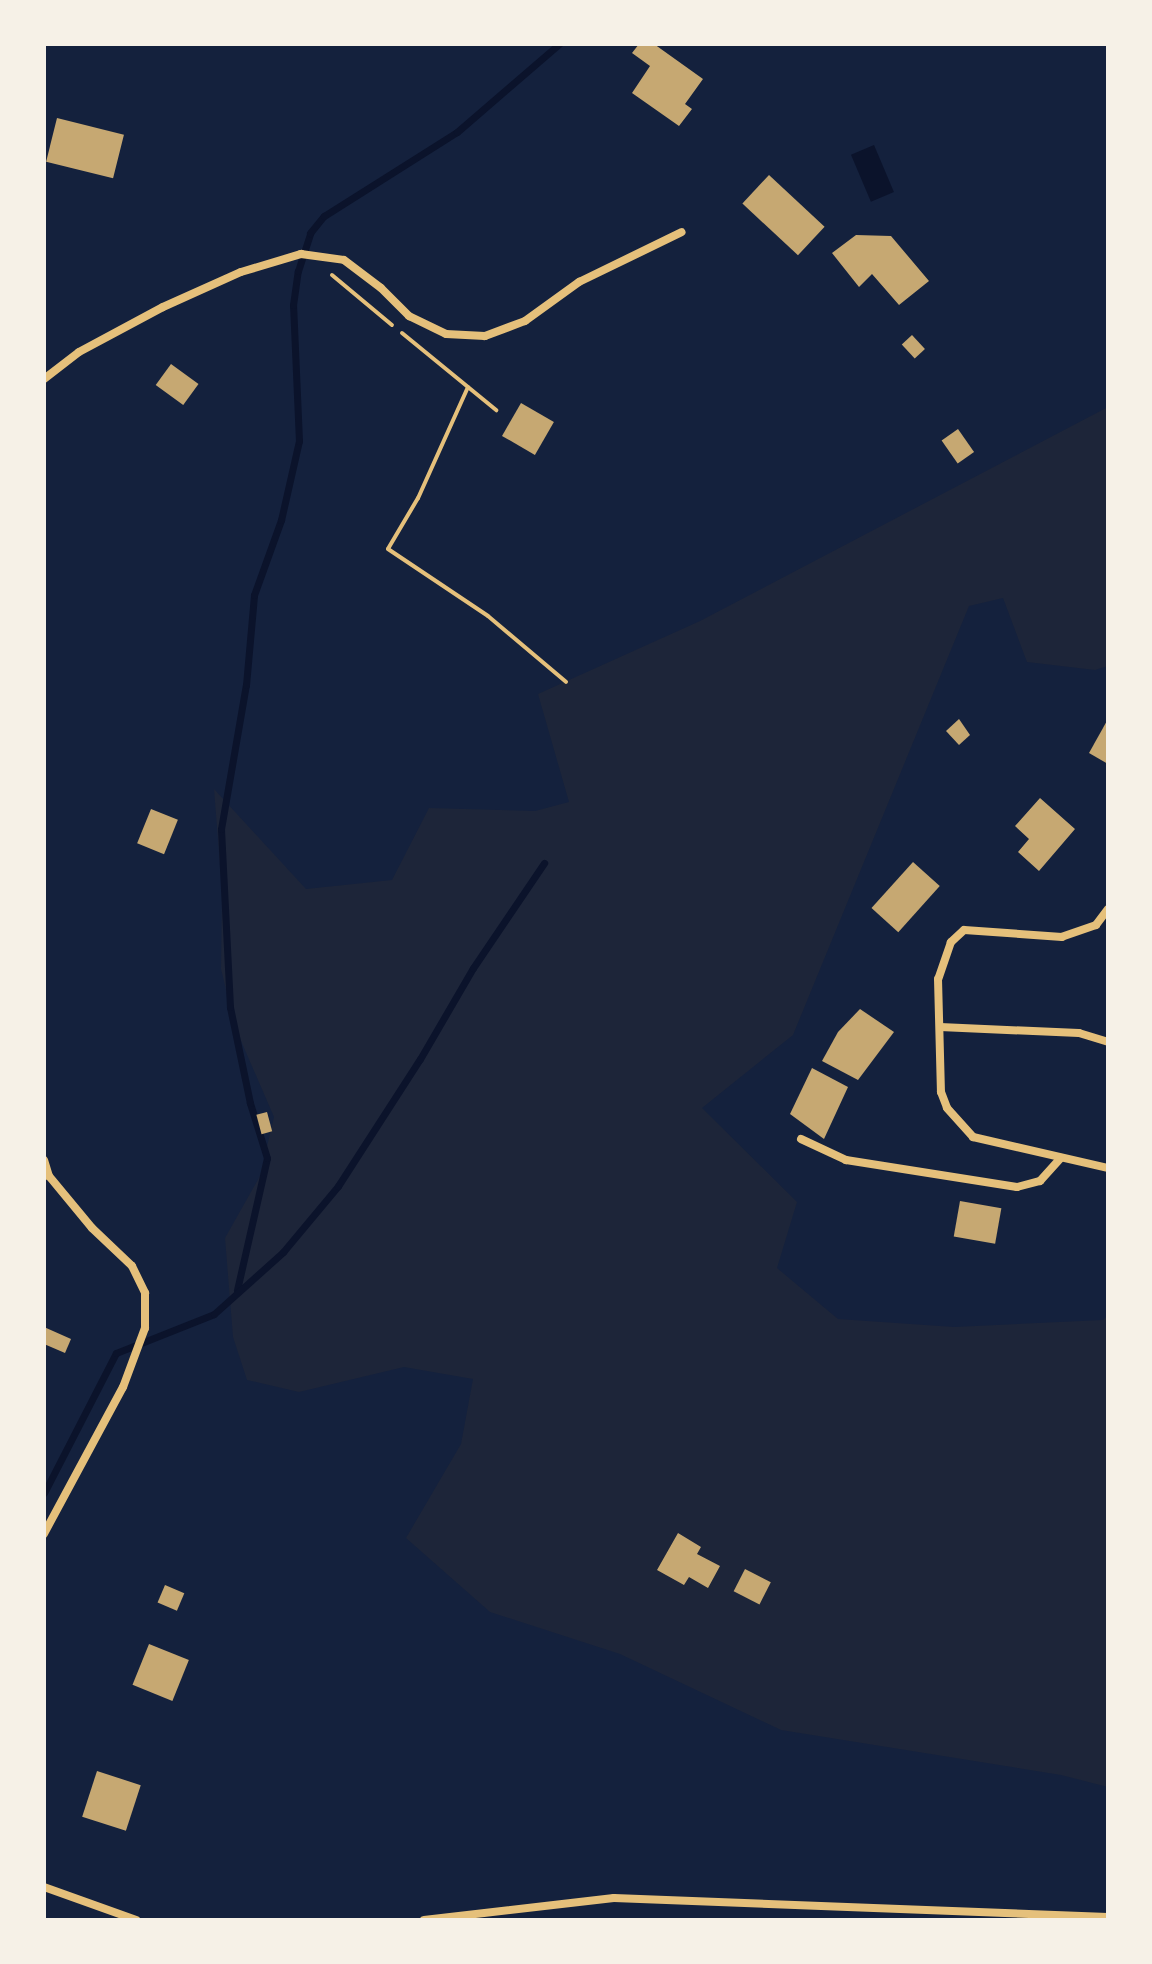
<!DOCTYPE html>
<style>
body{margin:0}
#map{position:relative;width:1152px;height:1964px;overflow:hidden;background:#14213d;font-family:Manrope,sans-serif}
div>[style]{position:absolute}
[style*='--x']{left:calc(var(--x)*1px);top:calc(var(--y)*1px);width:calc(var(--w)*1px);rotate:calc(var(--a)*1deg)}
.green>*{inset:0;background:#1d2539}
.water>*{inset:0;background:#0b132b;transform-origin:0 0}
.stream>*{height:7px;margin:-3.5px;padding:0 3.5px;transform-origin:3.5px;border-radius:3.5px;background:#0b132b}
.building>*{inset:0;background:#c6a872;transform-origin:0 0}
.path>*{height:4px;margin:-2px;padding:0 2px;transform-origin:2px;border-radius:2px;background:#e5c07b}
.minor>*{height:8px;margin:-4px;padding:0 4px;transform-origin:4px;border-radius:4px;background:#e5c07b}
span{translate:-50% -50%;white-space:nowrap;text-align:center;line-height:1.15;-webkit-text-stroke:8px #f6f1e7;paint-order:stroke}
.frame{position:absolute;inset:0;border:46px solid #f6f1e7;pointer-events:none}
</style>
<div id="map">
<div class="green">
<div style="clip-path:polygon(1108px 407px,1108px 666px,1095px 670px,1027px 662px,1003px 598px,969px 606px,793px 1035px,702px 1108px,797px 1202px,777px 1268px,838px 1319px,954px 1327px,1103px 1320px,1108px 1315px,1108px 1787px,1061px 1775px,781px 1730px,620px 1654px,490px 1612px,406px 1538px,461px 1444px,473px 1379px,404px 1367px,299px 1392px,247px 1380px,233px 1337px,225px 1238px,260px 1176px,274px 1117px,235px 1027px,221px 969px,222px 891px,214px 789px,306px 889px,392px 880px,429px 808px,535px 811px,569px 802px,538px 694px,700px 621px)"></div>
</div>
<div class="water">
<div style="left:874px;top:145px;width:51px;height:25px;rotate:67deg"></div>
</div>
<div class="stream">
<div style="--x:237;--y:1290;--w:135;--a:-77.2"></div>
<div style="--x:267;--y:1158;--w:58;--a:-107.2"></div>
<div style="--x:250;--y:1103;--w:98;--a:-101.8"></div>
<div style="--x:230;--y:1007;--w:178;--a:-92.9"></div>
<div style="--x:221;--y:829;--w:146;--a:-80.2"></div>
<div style="--x:246;--y:685;--w:90;--a:-84.9"></div>
<div style="--x:254;--y:595;--w:80;--a:-70.2"></div>
<div style="--x:281;--y:520;--w:81;--a:-77.2"></div>
<div style="--x:299;--y:441;--w:136;--a:-92.5"></div>
<div style="--x:293;--y:305;--w:34;--a:-82"></div>
<div style="--x:298;--y:271;--w:40;--a:-72"></div>
<div style="--x:310;--y:233;--w:22;--a:-51"></div>
<div style="--x:324;--y:216;--w:157;--a:-32.3"></div>
<div style="--x:457;--y:132;--w:135;--a:-40.8"></div>
<div style="--x:44;--y:1493;--w:157;--a:-62.8"></div>
<div style="--x:116;--y:1353;--w:105;--a:-21.7"></div>
<div style="--x:214;--y:1314;--w:93;--a:-41.9"></div>
<div style="--x:283;--y:1252;--w:86;--a:-50.2"></div>
<div style="--x:338;--y:1186;--w:151;--a:-57.2"></div>
<div style="--x:420;--y:1059;--w:105;--a:-59.8"></div>
<div style="--x:473;--y:968;--w:127;--a:-55.9"></div>
</div>
<div class="building">
<div style="clip-path:polygon(639px 44px,654px 44px,703px 79px,685px 104px,692px 109px,679px 126px,632px 93px,650px 66px,632px 53px)"></div>
<div style="left:57px;top:118px;width:69px;height:45px;rotate:14deg"></div>
<div style="left:769px;top:175px;width:76px;height:39px;rotate:43deg"></div>
<div style="clip-path:polygon(856px 235px,891px 236px,929px 281px,899px 305px,872px 274px,859px 287px,832px 253px)"></div>
<div style="left:912px;top:335px;width:19px;height:14px;rotate:47deg"></div>
<div style="left:171px;top:364px;width:34px;height:26px;rotate:36deg"></div>
<div style="left:521px;top:403px;width:38px;height:38px;rotate:30deg"></div>
<div style="left:958px;top:429px;width:28px;height:20px;rotate:55deg"></div>
<div style="clip-path:polygon(959px 719px,970px 735px,959px 745px,946px 731px)"></div>
<div style="clip-path:polygon(1108px 719px,1108px 764px,1089px 753px)"></div>
<div style="clip-path:polygon(1040px 798px,1075px 829px,1039px 871px,1018px 852px,1029px 839px,1015px 826px)"></div>
<div style="left:151px;top:809px;width:29px;height:37px;rotate:22deg"></div>
<div style="left:913px;top:862px;width:36px;height:62px;rotate:42deg"></div>
<div style="clip-path:polygon(860px 1009px,894px 1032px,858px 1080px,822px 1061px,838px 1032px)"></div>
<div style="clip-path:polygon(812px 1068px,848px 1087px,824px 1139px,790px 1114px)"></div>
<div style="left:267px;top:1112px;width:20px;height:11px;rotate:75deg"></div>
<div style="left:960px;top:1201px;width:42px;height:36px;rotate:10deg"></div>
<div style="clip-path:polygon(44px 1327px,71px 1339px,65px 1353px,44px 1344px)"></div>
<div style="clip-path:polygon(678px 1533px,701px 1547px,697px 1554px,720px 1566px,708px 1588px,689px 1577px,684px 1585px,657px 1570px)"></div>
<div style="left:745px;top:1569px;width:29px;height:25px;rotate:27deg"></div>
<div style="left:165px;top:1585px;width:21px;height:19px;rotate:23deg"></div>
<div style="left:149px;top:1644px;width:43px;height:44px;rotate:22deg"></div>
<div style="left:97px;top:1771px;width:46px;height:48px;rotate:18deg"></div>
</div>
<div class="path">
<div style="--x:332;--y:275;--w:78;--a:39.8"></div>
<div style="--x:402;--y:333;--w:122;--a:39.3"></div>
<div style="--x:468;--y:387;--w:122;--a:114.2"></div>
<div style="--x:418;--y:498;--w:59;--a:120.5"></div>
<div style="--x:388;--y:549;--w:120;--a:33.8"></div>
<div style="--x:488;--y:616;--w:102;--a:40.2"></div>
</div>
<div class="minor">
<div style="--x:44;--y:379;--w:44;--a:-37.6"></div>
<div style="--x:79;--y:352;--w:95;--a:-28.2"></div>
<div style="--x:163;--y:307;--w:85;--a:-24.2"></div>
<div style="--x:241;--y:272;--w:63;--a:-16.7"></div>
<div style="--x:301;--y:254;--w:43;--a:7.9"></div>
<div style="--x:344;--y:260;--w:46;--a:37.1"></div>
<div style="--x:381;--y:288;--w:40;--a:45"></div>
<div style="--x:409;--y:316;--w:41;--a:25.9"></div>
<div style="--x:446;--y:334;--w:39;--a:3"></div>
<div style="--x:485;--y:336;--w:43;--a:-20.6"></div>
<div style="--x:525;--y:321;--w:67;--a:-35.8"></div>
<div style="--x:579;--y:282;--w:114;--a:-25.9"></div>
<div style="--x:1108;--y:909;--w:20;--a:127"></div>
<div style="--x:1096;--y:925;--w:36;--a:161"></div>
<div style="--x:1062;--y:937;--w:98;--a:-175.9"></div>
<div style="--x:964;--y:930;--w:18;--a:137"></div>
<div style="--x:951;--y:942;--w:39;--a:109"></div>
<div style="--x:938;--y:979;--w:113;--a:88.5"></div>
<div style="--x:941;--y:1092;--w:17;--a:69"></div>
<div style="--x:947;--y:1108;--w:39;--a:48"></div>
<div style="--x:973;--y:1137;--w:139;--a:12.9"></div>
<div style="--x:940;--y:1027;--w:139;--a:2.5"></div>
<div style="--x:1079;--y:1033;--w:30;--a:17"></div>
<div style="--x:801;--y:1139;--w:50;--a:25"></div>
<div style="--x:846;--y:1160;--w:173;--a:9"></div>
<div style="--x:1017;--y:1187;--w:24;--a:-15"></div>
<div style="--x:1040;--y:1181;--w:31;--a:-48"></div>
<div style="--x:44;--y:1160;--w:17;--a:73"></div>
<div style="--x:49;--y:1176;--w:67;--a:50.4"></div>
<div style="--x:92;--y:1228;--w:55;--a:43.5"></div>
<div style="--x:132;--y:1266;--w:30;--a:64"></div>
<div style="--x:145;--y:1293;--w:35;--a:90"></div>
<div style="--x:145;--y:1328;--w:63;--a:110.4"></div>
<div style="--x:123;--y:1387;--w:167;--a:118.3"></div>
<div style="--x:44;--y:1887;--w:98;--a:19.7"></div>
<div style="--x:424;--y:1920;--w:191;--a:-6.6"></div>
<div style="--x:614;--y:1898;--w:494;--a:2.2"></div>
</div>
<div class="frame"></div>
</div>
